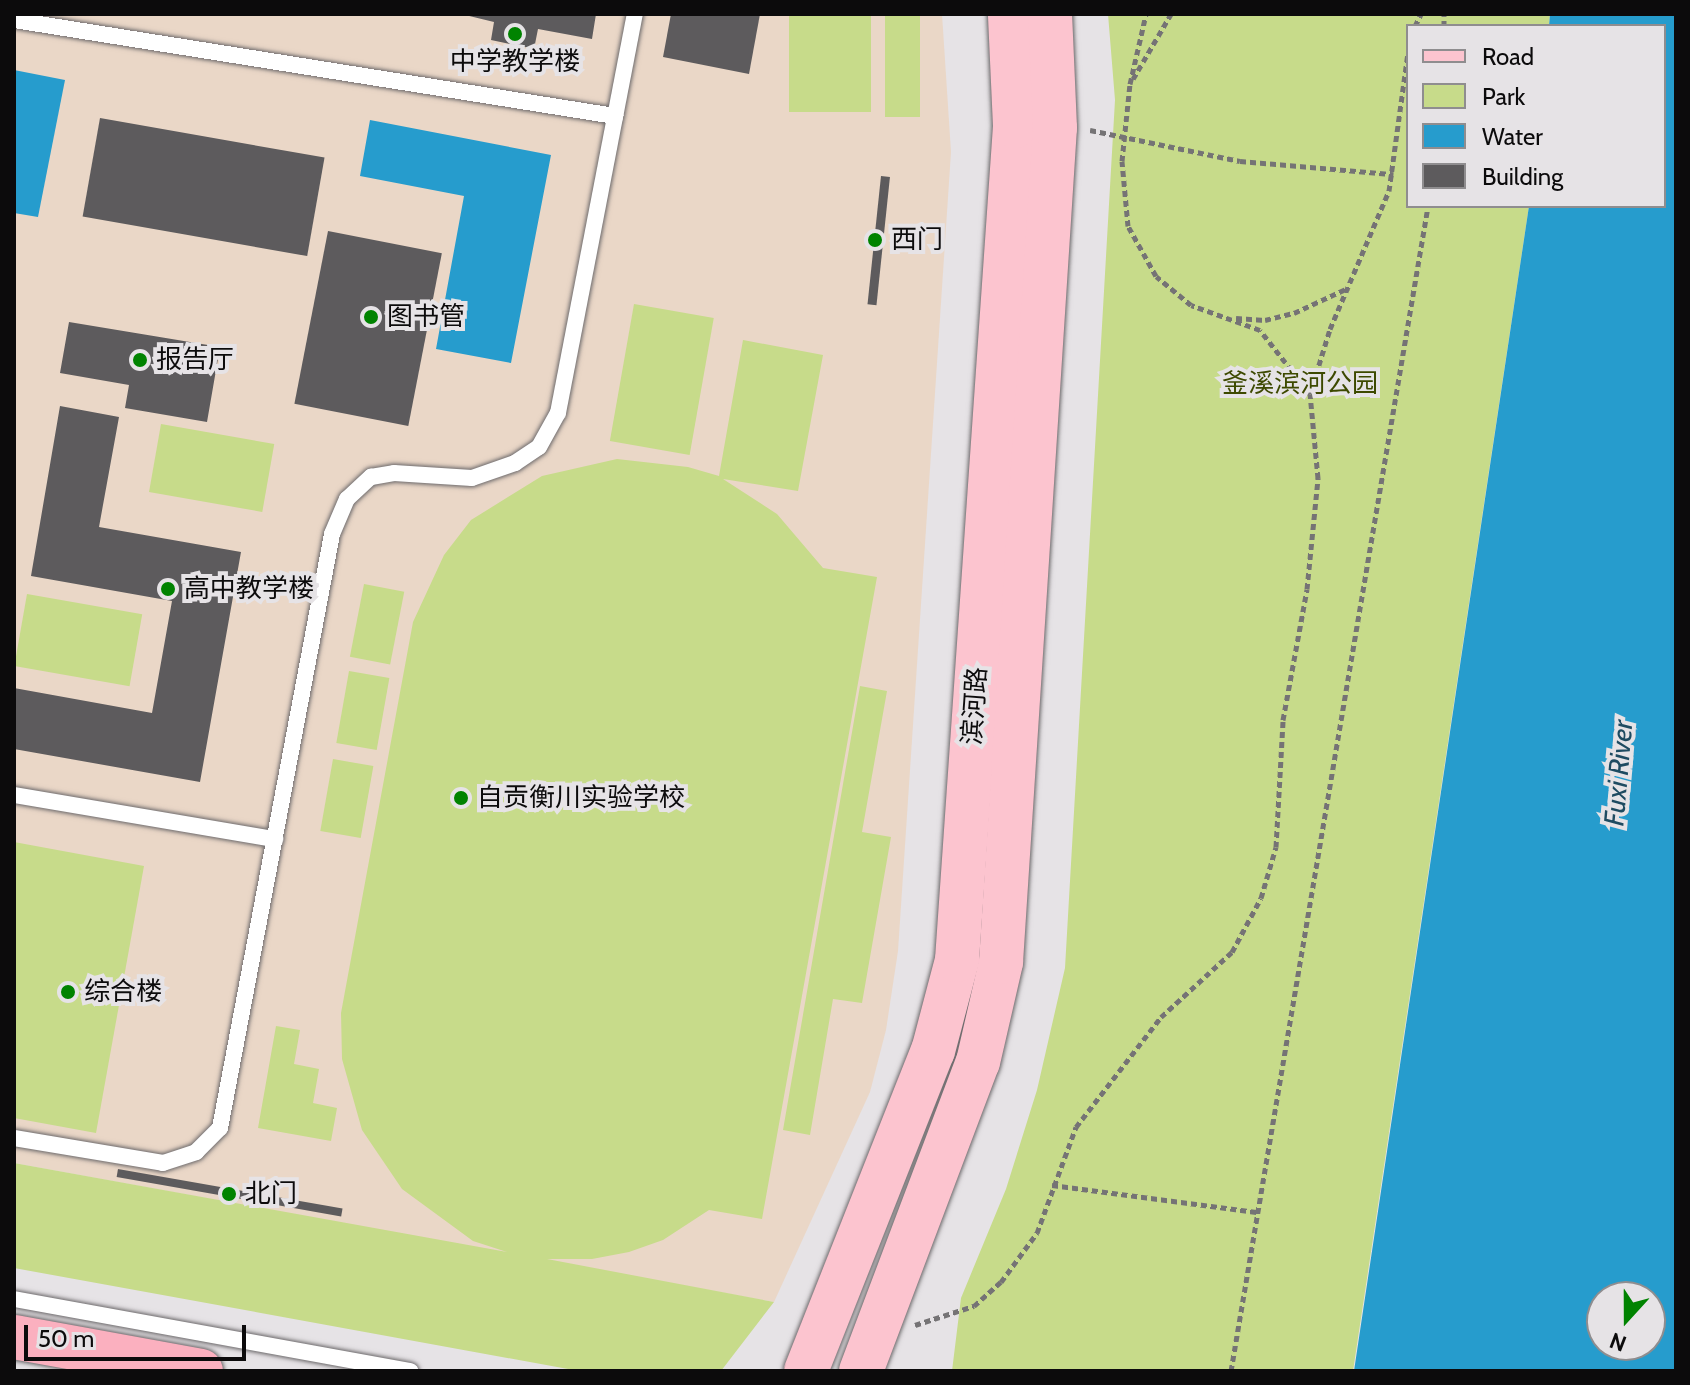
<!DOCTYPE html>
<meta charset="utf-8">
<style>
body{margin:0}
#map{position:relative;width:1690px;height:1385px;overflow:hidden;background:#e6e3e6;font-family:Cabin,"Noto Sans SC",sans-serif}
div>[style]{position:absolute}
[style*='--x']{left:calc(var(--x)*1px);top:calc(var(--y)*1px);width:calc(var(--w)*1px);rotate:calc(var(--a)*1deg)}
.education>*{inset:0;background:#ead7c7}
.green>*{inset:0;background:#c7db8a;transform-origin:0 0}
.water>*{inset:0;background:#269ccd}
.building>*{inset:0;background:#5d5b5d;transform-origin:0 0}
.path>*{height:5px;margin-top:-2.5px;transform-origin:0;background:repeating-linear-gradient(90deg,#757375 0 6px,transparent 0 10px)}
.roads{filter:drop-shadow(0 0 2px #6d6a6c) drop-shadow(0 0 2px #6d6a6c)}
.service>*{height:16px;margin:-8px;padding:0 8px;transform-origin:8px;border-radius:8px;background:#fff}
.primary>*{height:44px;margin:-22px;padding:0 22px;transform-origin:22px;border-radius:22px;background:#fcc4cf}
.trunk>*{height:44px;margin:-22px;padding:0 22px;transform-origin:22px;border-radius:22px;background:#fbb0bf}
.dots>*{width:22px;height:22px;translate:-50% -50%;box-sizing:border-box;border:4px solid #e6e3e6;border-radius:50%}
span{translate:-50% -50%;white-space:nowrap;text-align:center;line-height:1.15;-webkit-text-stroke:8px #e6e3e6;paint-order:stroke}
.poi-label{font-size:26px;color:#0c0b0c}
.left{translate:0 -50%;text-align:left}
.park-label{font-size:26px;color:#3d4900}
.street-label{font-size:26px;color:#0c0b0c}
.water-label{font-size:28px;color:#1e4b61;font-style:italic}
.frame{position:absolute;inset:0;border:16px solid #0c0b0c;pointer-events:none}
.legend{position:absolute;left:1406px;top:24px;width:260px;height:184px;box-sizing:border-box;background:#e6e3e6;border:2px solid #8f8d8f;margin:0;padding:10px 14px;list-style:none;font-size:24px;color:#0c0b0c}
.legend li{display:flex;align-items:center;gap:16px;height:40px}
.legend b{width:40px;border:2px solid #8f8d8f}
.north{position:absolute;left:1586px;top:1281px;width:80px;height:80px;box-sizing:border-box;background:#e6e3e6;border:2px solid #8f8d8f;border-radius:50%;rotate:201deg;font-size:22px;font-weight:700;line-height:32px;text-align:center;color:#0c0b0c}
.north::after{content:'';display:block;margin:auto;width:28px;height:36px;background:#008300;clip-path:polygon(50% 0,100% 100%,50% 72%,0 100%)}
.scale{position:absolute;left:24px;top:1325px;width:222px;height:36px;box-sizing:border-box;border:4px solid #0c0b0c;border-top:0;padding-left:10px;font-size:24px;line-height:28px;white-space:nowrap;color:#0c0b0c;-webkit-text-stroke:6px #e6e3e6;paint-order:stroke}
</style>
<div id="map">
<div class="education">
<div style="clip-path:polygon(14px 14px,942px 14px,951px 152px,898px 951px,886px 1030px,870px 1092px,774px 1302px,14px 1163px)"></div>
</div>
<div class="green">
<div style="left:789px;top:14px;width:82px;height:98px"></div>
<div style="left:885px;top:14px;width:35px;height:103px"></div>
<div style="clip-path:polygon(1108px 14px,1550px 14px,1549px 26px,1408px 26px,1408px 206px,1529px 206px,1353px 1371px,952px 1371px,961px 1298px,1006px 1189px,1037px 1090px,1065px 968px,1115px 100px)"></div>
<div style="left:634px;top:304px;width:81px;height:139px;rotate:10deg"></div>
<div style="clip-path:polygon(743px 340px,823px 355px,798px 491px,723px 479px,777px 514px,823px 568px,877px 577px,762px 1219px,709px 1210px,663px 1240px,629px 1252px,592px 1259px,547px 1259px,774px 1302px,721px 1371px,579px 1371px,14px 1268px,14px 1163px,507px 1252px,473px 1241px,402px 1189px,362px 1130px,342px 1059px,341px 1013px,413px 622px,444px 555px,471px 520px,542px 476px,617px 459px,688px 467px,719px 476px)"></div>
<div style="left:161px;top:424px;width:115px;height:69px;rotate:10deg"></div>
<div style="left:364px;top:584px;width:41px;height:74px;rotate:11deg"></div>
<div style="left:27px;top:594px;width:117px;height:73px;rotate:10deg"></div>
<div style="left:349px;top:671px;width:41px;height:73px;rotate:10deg"></div>
<div style="clip-path:polygon(860px 686px,887px 691px,862px 832px,891px 837px,862px 1003px,833px 999px,810px 1135px,783px 1130px)"></div>
<div style="left:333px;top:759px;width:41px;height:73px;rotate:10deg"></div>
<div style="clip-path:polygon(14px 842px,144px 866px,96px 1133px,14px 1118px)"></div>
<div style="clip-path:polygon(276px 1026px,300px 1030px,294px 1064px,319px 1069px,313px 1103px,337px 1108px,331px 1141px,258px 1128px)"></div>
</div>
<div class="water">
<div style="clip-path:polygon(evenodd,1550px 14px,1676px 14px,1676px 1371px,1354px 1371px,1529px 206px,1664px 206px,1664px 26px,1549px 26px,1550px 14px,1602px 1297px,1650px 1297px,1650px 1345px,1602px 1345px,1602px 1297px)"></div>
<div style="clip-path:polygon(14px 70px,65px 80px,38px 217px,14px 213px)"></div>
<div style="clip-path:polygon(370px 120px,551px 155px,511px 363px,436px 349px,464px 196px,360px 176px)"></div>
</div>
<div class="building">
<div style="clip-path:polygon(461px 14px,596px 14px,592px 39px,538px 29px,534px 49px,491px 40px,494px 22px)"></div>
<div style="clip-path:polygon(671px 14px,760px 14px,749px 74px,663px 57px)"></div>
<div style="left:100px;top:118px;width:228px;height:100px;rotate:10deg"></div>
<div style="left:881px;top:176px;width:9px;height:129px;rotate:6deg"></div>
<div style="left:328px;top:231px;width:116px;height:176px;rotate:11deg"></div>
<div style="clip-path:polygon(69px 322px,220px 347px,207px 422px,125px 408px,129px 385px,60px 373px)"></div>
<div style="clip-path:polygon(60px 406px,119px 417px,99px 527px,241px 552px,200px 782px,14px 749px,14px 688px,152px 713px,172px 601px,31px 576px)"></div>
<div style="left:118px;top:1169px;width:228px;height:8px;rotate:10deg"></div>
</div>
<div class="path">
<div style="--x:1415;--y:26;--w:13;--a:-63"></div>
<div style="--x:1444;--y:26;--w:12;--a:-90"></div>
<div style="--x:1133;--y:79;--w:75;--a:-59.7"></div>
<div style="--x:1090;--y:130;--w:153;--a:11.7"></div>
<div style="--x:1240;--y:161;--w:154;--a:4.9"></div>
<div style="--x:1236;--y:318;--w:29;--a:4"></div>
<div style="--x:1265;--y:320;--w:30;--a:-14"></div>
<div style="--x:1294;--y:313;--w:60;--a:-24.8"></div>
<div style="--x:1310;--y:394;--w:68;--a:-72.9"></div>
<div style="--x:1330;--y:329;--w:150;--a:-66.9"></div>
<div style="--x:1389;--y:191;--w:139;--a:-82.2"></div>
<div style="--x:1052;--y:1185;--w:208;--a:7.5"></div>
<div style="--x:915;--y:1325;--w:62;--a:-17.9"></div>
<div style="--x:974;--y:1306;--w:36;--a:-42"></div>
<div style="--x:1001;--y:1282;--w:61;--a:-53.7"></div>
<div style="--x:1037;--y:1233;--w:113;--a:-69.8"></div>
<div style="--x:1076;--y:1127;--w:139;--a:-52.3"></div>
<div style="--x:1161;--y:1017;--w:96;--a:-42.5"></div>
<div style="--x:1232;--y:952;--w:61;--a:-61.8"></div>
<div style="--x:1261;--y:898;--w:53;--a:-73.6"></div>
<div style="--x:1276;--y:847;--w:127;--a:-86.8"></div>
<div style="--x:1283;--y:720;--w:133;--a:-79.6"></div>
<div style="--x:1307;--y:589;--w:112;--a:-84.3"></div>
<div style="--x:1318;--y:478;--w:84;--a:-95.4"></div>
<div style="--x:1310;--y:394;--w:81;--a:-128"></div>
<div style="--x:1260;--y:330;--w:73;--a:-160.1"></div>
<div style="--x:1191;--y:305;--w:45;--a:-140.4"></div>
<div style="--x:1156;--y:276;--w:57;--a:-119.2"></div>
<div style="--x:1128;--y:226;--w:65;--a:-95.3"></div>
<div style="--x:1122;--y:161;--w:77;--a:-84.1"></div>
<div style="--x:1130;--y:84;--w:72;--a:-77.1"></div>
<div style="--x:1231;--y:1371;--w:1182;--a:-80.4"></div>
</div>
<div class="roads">
<div class="service">
<div style="--x:14;--y:20;--w:609;--a:9.08"></div>
<div style="--x:14;--y:795;--w:265;--a:9.6"></div>
<div style="--x:14;--y:1138;--w:151;--a:9.5"></div>
<div style="--x:163;--y:1163;--w:35;--a:-18"></div>
<div style="--x:196;--y:1152;--w:34;--a:-45"></div>
<div style="--x:220;--y:1128;--w:604;--a:-79.32"></div>
<div style="--x:332;--y:534;--w:38;--a:-67"></div>
<div style="--x:347;--y:499;--w:33;--a:-43"></div>
<div style="--x:371;--y:477;--w:23;--a:-10"></div>
<div style="--x:394;--y:473;--w:78;--a:3.7"></div>
<div style="--x:472;--y:478;--w:46;--a:-19.2"></div>
<div style="--x:515;--y:463;--w:29;--a:-34"></div>
<div style="--x:539;--y:447;--w:39;--a:-61"></div>
<div style="--x:558;--y:413;--w:406;--a:-79.1"></div>
<div style="--x:14;--y:1299;--w:403;--a:10.3"></div>
</div>
<div class="primary">
<div style="--x:806;--y:1371;--w:344;--a:-68.4"></div>
<div style="--x:933;--y:1051;--w:94;--a:-75.2"></div>
<div style="--x:957;--y:960;--w:836;--a:-86.02"></div>
<div style="--x:1015;--y:126;--w:112;--a:-92.6"></div>
<div style="--x:861;--y:1371;--w:330;--a:-69.3"></div>
<div style="--x:978;--y:1062;--w:103;--a:-77"></div>
<div style="--x:1001;--y:962;--w:836;--a:-86.3"></div>
<div style="--x:1055;--y:128;--w:114;--a:-92.5"></div>
</div>
<div class="trunk">
<div style="--x:14;--y:1337;--w:190;--a:10.3"></div>
</div>
</div>
<div class="dots">
<div style="left:515px;top:34px;background:#008300"></div>
<div style="left:875px;top:240px;background:#008300"></div>
<div style="left:371px;top:317px;background:#008300"></div>
<div style="left:140px;top:360px;background:#008300"></div>
<div style="left:168px;top:589px;background:#008300"></div>
<div style="left:461px;top:798px;background:#008300"></div>
<div style="left:68px;top:992px;background:#008300"></div>
<div style="left:229px;top:1194px;background:#008300"></div>
</div>
<div class="poi-label">
<span style="left:515px;top:62px">中学教学楼</span>
<span class="left" style="left:891px;top:240px">西门</span>
<span class="left" style="left:387px;top:317px">图书管</span>
<span class="left" style="left:156px;top:360px">报告厅</span>
<span class="left" style="left:184px;top:589px">高中教学楼</span>
<span class="left" style="left:477px;top:798px">自贡衡川实验学校</span>
<span class="left" style="left:84px;top:992px">综合楼</span>
<span class="left" style="left:245px;top:1194px">北门</span>
</div>
<div class="park-label">
<span style="left:1300px;top:384px">釜溪滨河公园</span>
</div>
<div class="street-label">
<span style="left:975px;top:706px;rotate:-86deg">滨河路</span>
</div>
<div class="water-label">
<span style="left:1618px;top:773px;rotate:-85deg">Fuxi River</span>
</div>
<div class="frame"></div>
<ul class="legend">
<li><b style="height:10px;background:#fcc4cf"></b>Road</li>
<li><b style="height:22px;background:#c7db8a"></b>Park</li>
<li><b style="height:22px;background:#269ccd"></b>Water</li>
<li><b style="height:22px;background:#5d5b5d"></b>Building</li>
</ul>
<div class="north">N</div>
<div class="scale">50 m</div>
</div>
